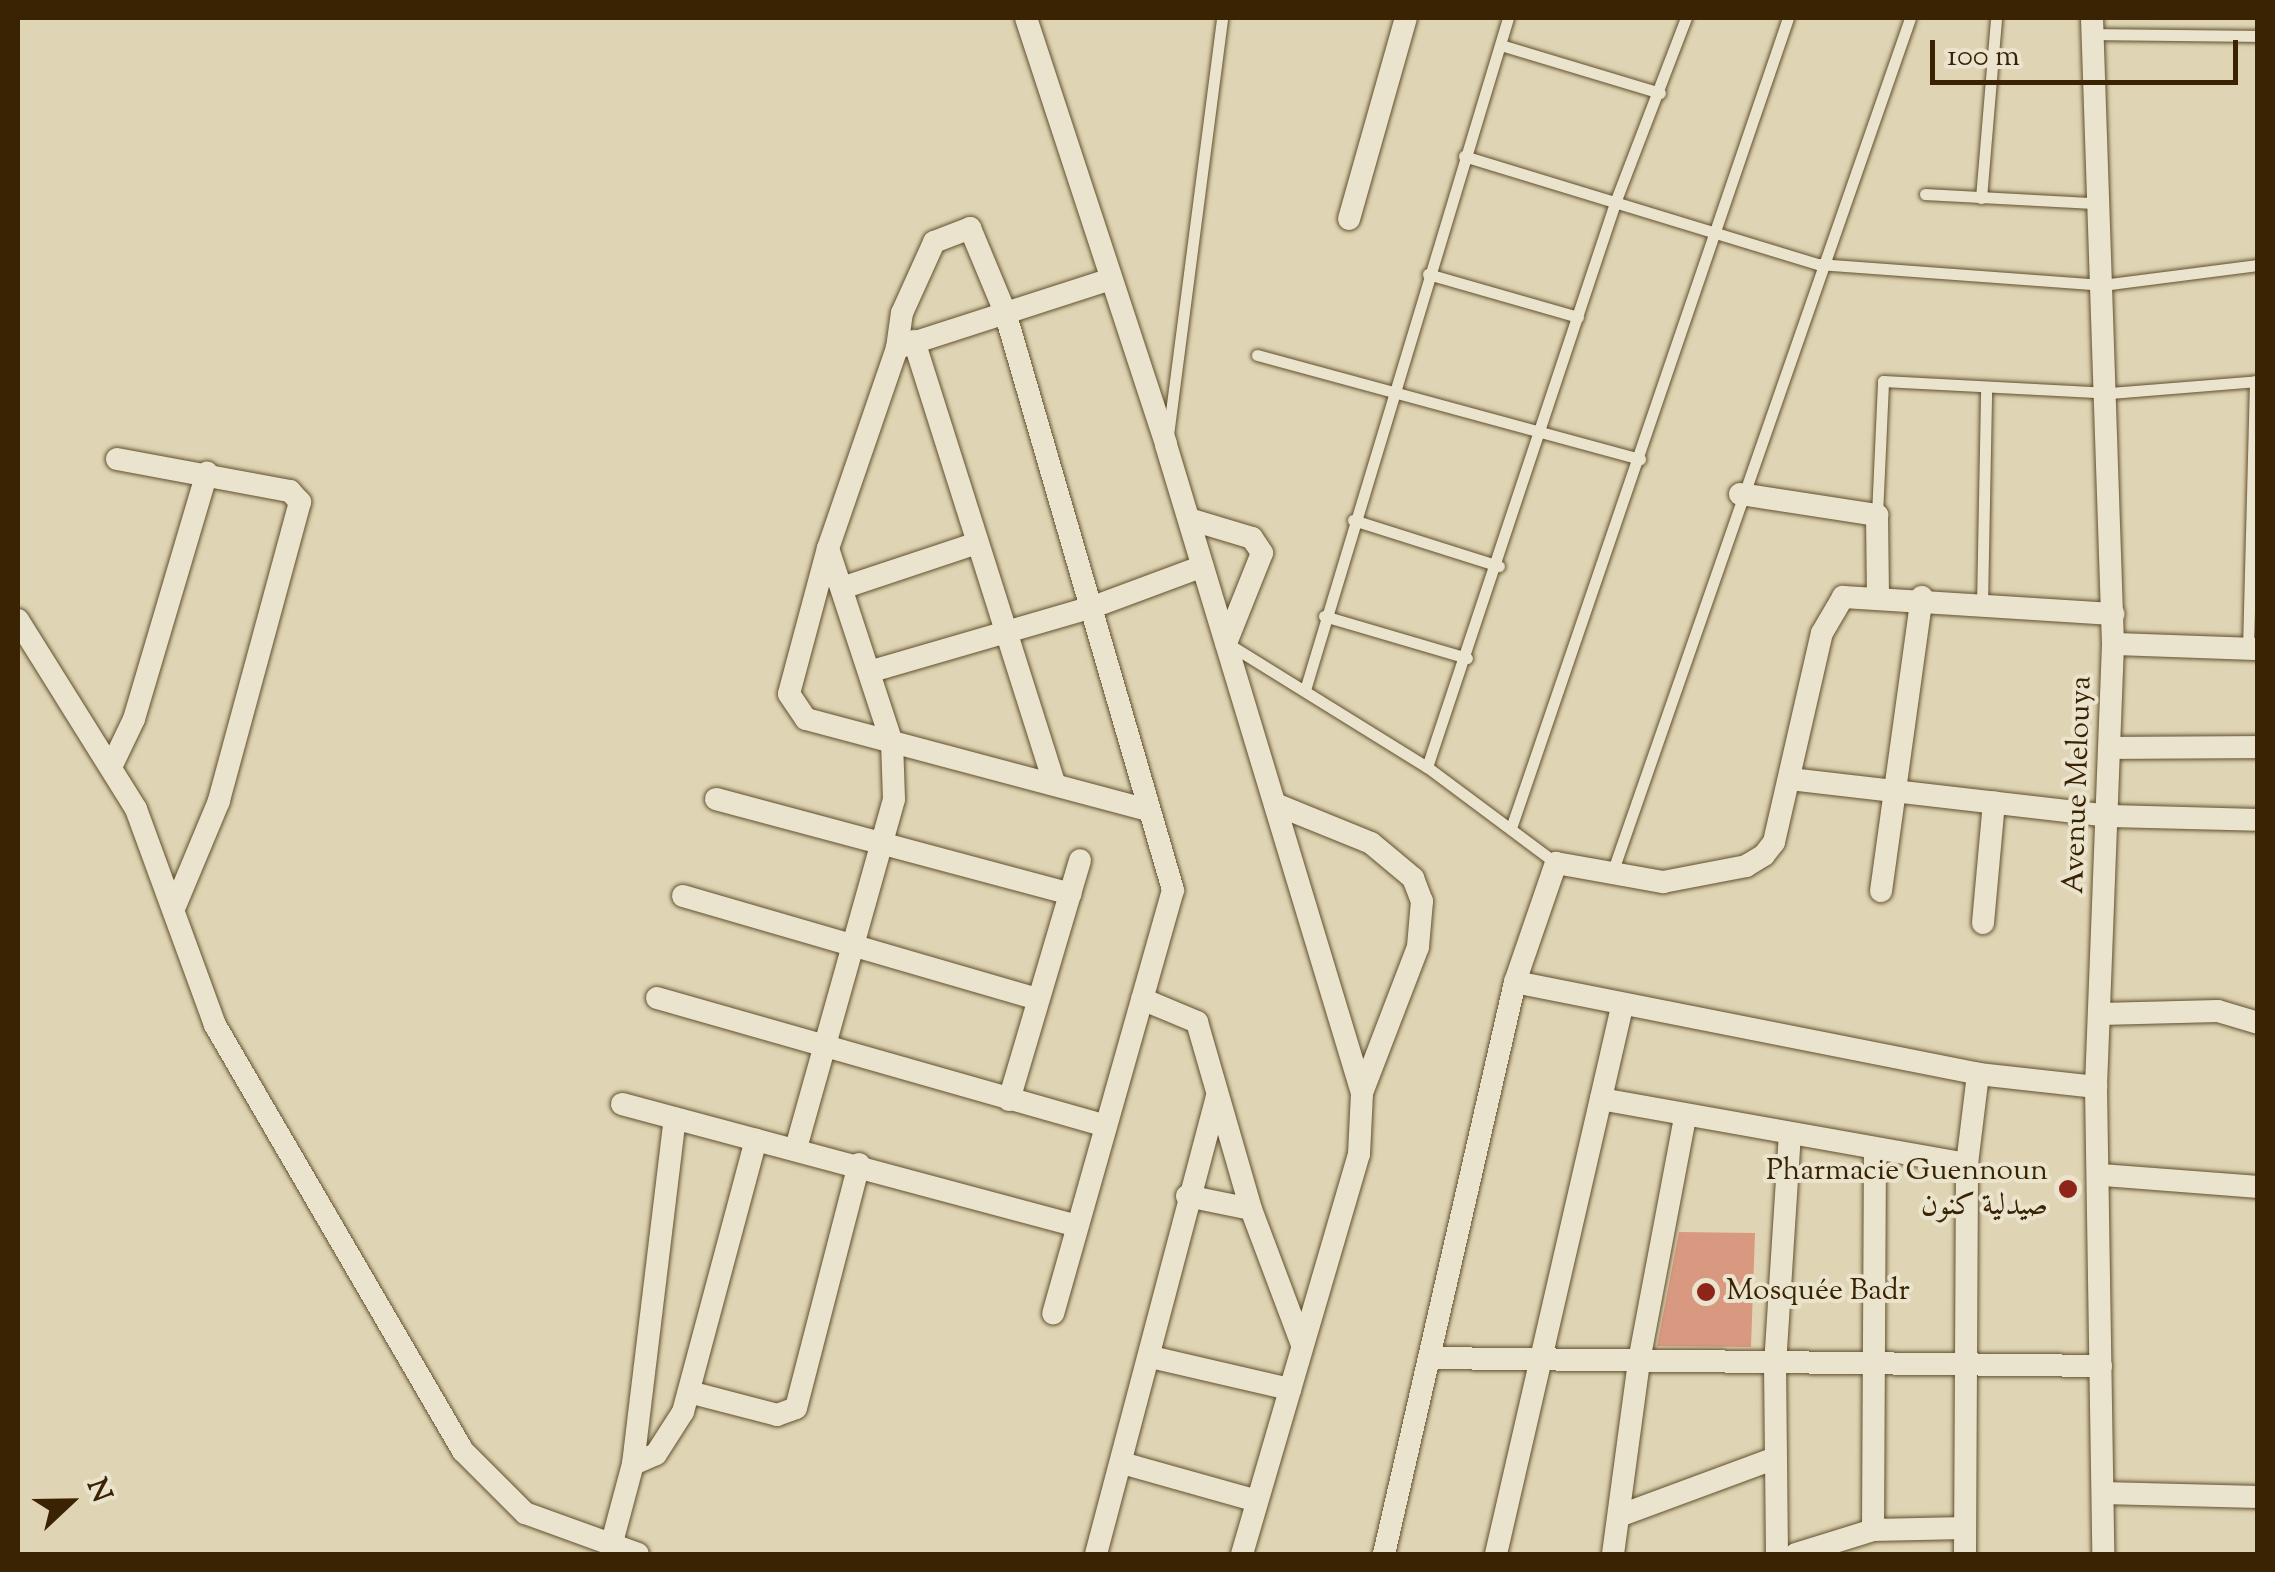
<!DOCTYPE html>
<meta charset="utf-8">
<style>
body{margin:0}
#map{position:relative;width:2275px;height:1572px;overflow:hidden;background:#dfd5b4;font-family:"Sorts Mill Goudy",Amiri,serif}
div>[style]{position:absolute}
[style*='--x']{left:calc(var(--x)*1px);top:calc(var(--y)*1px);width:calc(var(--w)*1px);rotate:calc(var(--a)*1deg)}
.building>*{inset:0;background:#d99980}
.roads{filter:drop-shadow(0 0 2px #62502e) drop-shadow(0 0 2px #62502e)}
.lane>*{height:11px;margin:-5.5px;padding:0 5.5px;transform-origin:5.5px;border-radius:5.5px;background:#eae4ce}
.street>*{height:22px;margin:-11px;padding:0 11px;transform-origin:11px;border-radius:11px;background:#eae4ce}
.dots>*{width:28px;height:28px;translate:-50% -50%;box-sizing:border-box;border:5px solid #eae4ce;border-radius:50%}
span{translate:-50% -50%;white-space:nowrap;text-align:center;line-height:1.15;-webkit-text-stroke:8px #eae4ce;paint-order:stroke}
.street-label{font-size:30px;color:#392302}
.poi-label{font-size:30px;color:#392302}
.right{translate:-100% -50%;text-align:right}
.left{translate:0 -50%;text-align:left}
.frame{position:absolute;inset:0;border:20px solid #392302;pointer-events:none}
.north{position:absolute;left:20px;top:1452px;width:100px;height:100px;-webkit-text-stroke:8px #eae4ce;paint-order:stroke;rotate:68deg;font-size:28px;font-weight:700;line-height:40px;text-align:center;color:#392302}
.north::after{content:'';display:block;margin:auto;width:35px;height:45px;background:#392302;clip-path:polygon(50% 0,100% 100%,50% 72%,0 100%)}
.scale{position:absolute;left:1930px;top:40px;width:308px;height:45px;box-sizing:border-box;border:5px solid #392302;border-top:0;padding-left:12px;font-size:30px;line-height:35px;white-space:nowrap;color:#392302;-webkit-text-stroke:8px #eae4ce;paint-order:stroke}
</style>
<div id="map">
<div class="building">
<div style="clip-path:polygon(1679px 1232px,1755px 1233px,1751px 1347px,1657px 1346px)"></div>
</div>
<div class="roads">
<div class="lane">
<div style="--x:2092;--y:34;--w:166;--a:0.7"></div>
<div style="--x:1501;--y:45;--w:166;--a:16.8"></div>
<div style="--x:1464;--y:156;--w:370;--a:17"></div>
<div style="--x:1818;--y:264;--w:285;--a:4.2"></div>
<div style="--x:2102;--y:285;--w:157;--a:-7.3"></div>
<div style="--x:1925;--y:194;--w:168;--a:3.1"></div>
<div style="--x:1981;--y:198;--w:181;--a:-85.2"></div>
<div style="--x:1428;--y:274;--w:156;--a:16"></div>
<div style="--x:1257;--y:355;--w:397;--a:15.2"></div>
<div style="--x:1168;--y:435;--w:420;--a:-82.6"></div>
<div style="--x:1877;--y:515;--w:134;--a:-87.4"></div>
<div style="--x:1883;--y:381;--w:227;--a:3"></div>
<div style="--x:2110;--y:393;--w:148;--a:-4.6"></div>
<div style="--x:1353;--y:520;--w:153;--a:17.5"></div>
<div style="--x:1982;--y:605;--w:215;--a:-88.9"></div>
<div style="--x:1324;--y:616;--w:149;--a:16.4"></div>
<div style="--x:1230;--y:645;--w:232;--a:31.8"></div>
<div style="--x:1427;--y:767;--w:161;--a:36.7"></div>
<div style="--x:2248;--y:649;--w:268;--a:-88.5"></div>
<div style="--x:1305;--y:690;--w:702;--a:-73.19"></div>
<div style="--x:1427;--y:767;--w:598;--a:-71.57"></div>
<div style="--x:1616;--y:200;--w:195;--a:-69"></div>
<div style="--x:1512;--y:825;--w:853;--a:-71.12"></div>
<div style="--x:1612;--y:873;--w:905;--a:-70.78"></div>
</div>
<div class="street">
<div style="--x:1026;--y:18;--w:449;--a:71.8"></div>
<div style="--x:1166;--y:445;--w:677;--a:73.17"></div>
<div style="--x:1362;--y:1093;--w:61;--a:92.8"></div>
<div style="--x:1359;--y:1154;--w:417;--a:106.3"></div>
<div style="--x:2092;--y:18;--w:626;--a:88.08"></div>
<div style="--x:2113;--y:644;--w:443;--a:92.2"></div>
<div style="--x:2096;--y:1087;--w:467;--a:89.1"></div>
<div style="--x:1349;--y:219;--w:209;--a:-74.2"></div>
<div style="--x:1111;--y:279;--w:225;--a:162.1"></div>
<div style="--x:897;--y:348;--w:212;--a:109"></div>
<div style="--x:828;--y:548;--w:151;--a:105"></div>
<div style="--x:789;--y:694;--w:30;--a:56"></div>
<div style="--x:806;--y:719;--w:353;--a:14.9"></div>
<div style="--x:914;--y:341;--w:460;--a:72.4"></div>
<div style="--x:897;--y:348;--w:35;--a:-82"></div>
<div style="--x:902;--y:313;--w:78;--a:-65.7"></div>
<div style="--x:934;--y:242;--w:39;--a:-21"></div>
<div style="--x:970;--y:228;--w:91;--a:67.4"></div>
<div style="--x:1005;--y:312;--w:602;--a:73.79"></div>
<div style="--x:1173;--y:890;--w:440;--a:105.8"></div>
<div style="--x:117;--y:459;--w:176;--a:10.5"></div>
<div style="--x:290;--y:491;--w:15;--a:48"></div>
<div style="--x:300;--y:502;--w:310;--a:105.2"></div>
<div style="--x:219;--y:801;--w:112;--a:112.7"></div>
<div style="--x:1740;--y:494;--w:139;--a:8.7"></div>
<div style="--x:1877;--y:515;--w:79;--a:89.3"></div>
<div style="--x:1189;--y:519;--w:66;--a:16.8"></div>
<div style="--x:1252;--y:538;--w:18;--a:56"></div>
<div style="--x:1262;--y:553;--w:97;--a:111.8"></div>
<div style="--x:842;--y:588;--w:142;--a:-18.4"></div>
<div style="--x:18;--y:620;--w:223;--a:58"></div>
<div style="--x:136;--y:809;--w:230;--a:69.9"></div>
<div style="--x:215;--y:1025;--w:493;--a:59.8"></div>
<div style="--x:463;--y:1451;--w:88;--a:45"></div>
<div style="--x:525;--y:1513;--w:120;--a:19.9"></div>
<div style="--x:2113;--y:644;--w:145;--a:2"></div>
<div style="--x:872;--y:671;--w:230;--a:-16.2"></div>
<div style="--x:1093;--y:607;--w:117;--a:-20.4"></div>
<div style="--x:2112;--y:748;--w:146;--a:-0.4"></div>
<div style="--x:112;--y:765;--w:51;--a:-64.4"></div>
<div style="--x:134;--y:719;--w:257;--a:-73.5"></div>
<div style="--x:1790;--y:779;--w:322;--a:6.6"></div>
<div style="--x:2110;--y:816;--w:148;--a:1.5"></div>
<div style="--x:716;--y:799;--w:367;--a:15"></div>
<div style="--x:1275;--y:804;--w:104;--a:22.1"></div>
<div style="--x:1371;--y:843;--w:55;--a:39.8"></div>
<div style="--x:1413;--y:878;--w:25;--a:69"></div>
<div style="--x:1422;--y:901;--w:46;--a:95"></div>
<div style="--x:1418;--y:947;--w:156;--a:111"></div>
<div style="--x:1881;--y:891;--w:297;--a:-82.1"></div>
<div style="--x:683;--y:896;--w:369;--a:16.2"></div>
<div style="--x:1983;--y:923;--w:121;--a:-84.8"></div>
<div style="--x:1515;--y:982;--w:472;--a:11.2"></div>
<div style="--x:1978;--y:1074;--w:119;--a:6.3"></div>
<div style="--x:657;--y:998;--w:463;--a:15.9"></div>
<div style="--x:1142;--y:999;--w:60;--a:22.7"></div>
<div style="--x:1197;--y:1022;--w:195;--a:73.9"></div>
<div style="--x:1251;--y:1209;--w:145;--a:69.4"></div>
<div style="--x:2100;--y:1014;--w:118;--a:-1.5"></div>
<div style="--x:2218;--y:1011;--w:42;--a:16.7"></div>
<div style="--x:1601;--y:1099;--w:372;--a:10.1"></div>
<div style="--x:1009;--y:1100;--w:250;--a:-73.5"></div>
<div style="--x:622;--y:1104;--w:470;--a:15"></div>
<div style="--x:796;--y:1148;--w:362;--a:-74.3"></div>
<div style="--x:894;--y:799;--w:56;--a:-92"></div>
<div style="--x:892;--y:743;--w:205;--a:-108.2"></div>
<div style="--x:2102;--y:1175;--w:156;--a:4.4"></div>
<div style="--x:1187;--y:1196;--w:65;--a:11.5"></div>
<div style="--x:1151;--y:1357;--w:143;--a:13"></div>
<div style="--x:1429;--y:1358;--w:672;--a:0.68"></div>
<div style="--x:689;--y:1392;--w:91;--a:14.6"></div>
<div style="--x:777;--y:1415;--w:20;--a:-20"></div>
<div style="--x:796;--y:1408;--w:252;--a:-75.5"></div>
<div style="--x:1122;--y:1463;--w:140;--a:15.7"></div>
<div style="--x:633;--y:1464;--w:25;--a:-23"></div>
<div style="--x:656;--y:1454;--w:50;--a:-57.3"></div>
<div style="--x:683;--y:1412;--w:282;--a:-75"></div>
<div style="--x:2104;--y:1493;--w:154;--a:1.5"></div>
<div style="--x:1624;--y:1514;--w:161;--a:-20.3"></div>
<div style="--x:1873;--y:1530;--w:381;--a:-89.7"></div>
<div style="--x:611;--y:1546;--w:85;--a:-75"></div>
<div style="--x:633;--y:1464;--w:348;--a:-83.1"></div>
<div style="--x:1096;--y:1554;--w:473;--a:-75.2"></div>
<div style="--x:1384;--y:1554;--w:587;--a:-77.1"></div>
<div style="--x:1515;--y:982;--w:126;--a:-71"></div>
<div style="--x:1556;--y:863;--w:109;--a:10.1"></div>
<div style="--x:1663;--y:882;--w:85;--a:-10.9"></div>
<div style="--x:1746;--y:866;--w:21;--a:-31"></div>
<div style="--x:1764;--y:855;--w:16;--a:-52"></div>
<div style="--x:1774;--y:842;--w:214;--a:-77.1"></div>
<div style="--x:1822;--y:633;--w:42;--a:-59.7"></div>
<div style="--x:1843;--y:597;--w:271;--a:3.6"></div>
<div style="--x:1496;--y:1554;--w:561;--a:-77.03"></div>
<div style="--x:1613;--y:1554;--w:195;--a:-82.3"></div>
<div style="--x:1639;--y:1361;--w:247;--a:-79.3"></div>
<div style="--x:1777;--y:1554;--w:189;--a:-90.6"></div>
<div style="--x:1775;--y:1365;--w:230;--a:-86.3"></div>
<div style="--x:1796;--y:1554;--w:81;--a:-17.3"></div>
<div style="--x:1873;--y:1530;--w:92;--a:-1.2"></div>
<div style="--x:1965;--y:1554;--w:390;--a:-89.7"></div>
<div style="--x:1967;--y:1164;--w:91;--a:-83"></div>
</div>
</div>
<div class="dots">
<div style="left:2068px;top:1189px;background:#8f2418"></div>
<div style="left:1706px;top:1292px;background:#8f2418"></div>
</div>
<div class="street-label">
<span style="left:2079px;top:785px;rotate:-88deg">Avenue Melouya</span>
</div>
<div class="poi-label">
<span class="right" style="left:2048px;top:1189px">Pharmacie Guennoun<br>صيدلية كنون</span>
<span class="left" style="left:1726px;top:1292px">Mosquée Badr</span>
</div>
<div class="frame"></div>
<div class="north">N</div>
<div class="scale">100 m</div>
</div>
